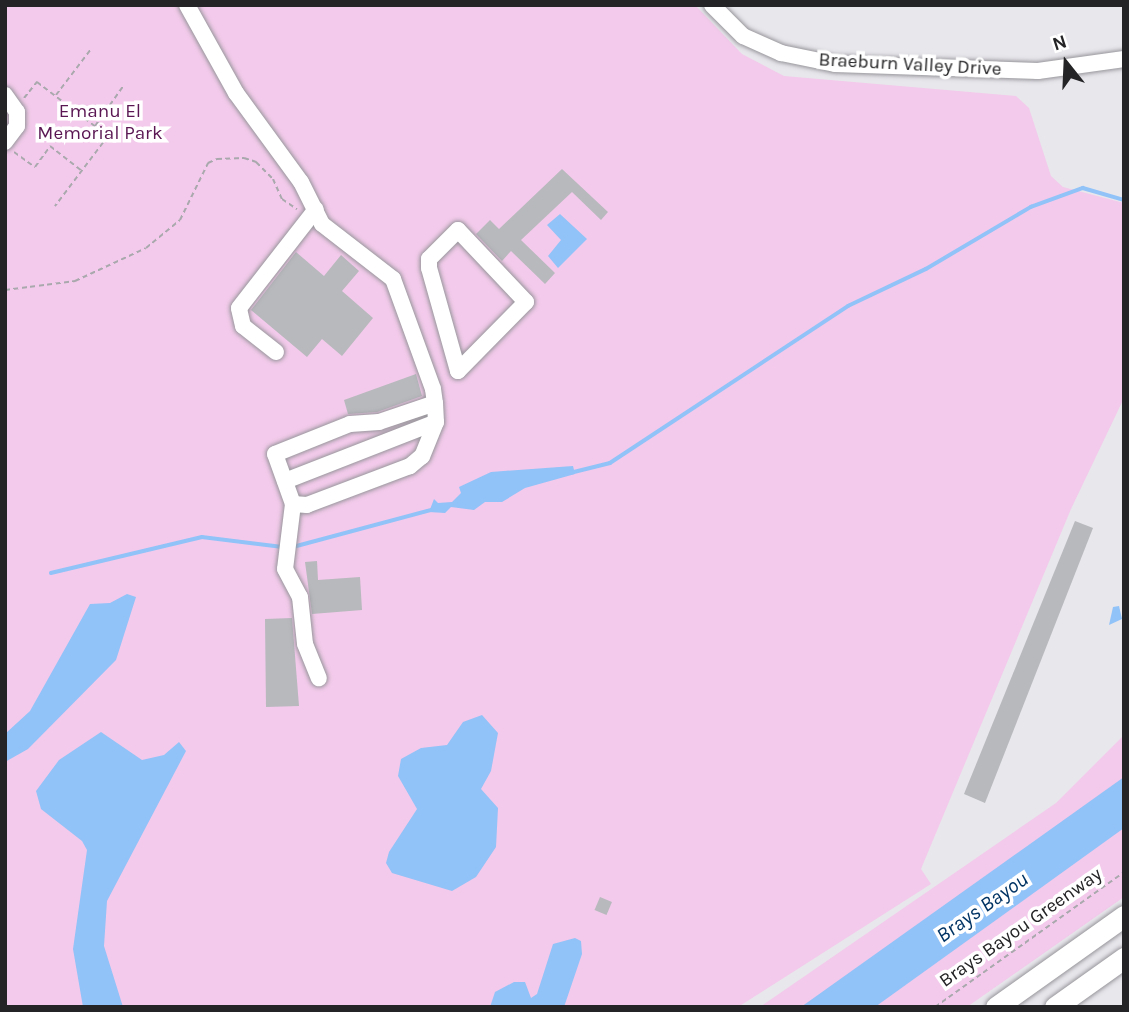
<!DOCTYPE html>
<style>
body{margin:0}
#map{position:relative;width:1129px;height:1012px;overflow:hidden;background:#e8e7ec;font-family:Karla,sans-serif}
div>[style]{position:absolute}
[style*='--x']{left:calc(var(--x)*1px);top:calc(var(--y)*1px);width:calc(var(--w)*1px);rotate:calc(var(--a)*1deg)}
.green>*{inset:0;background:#f3caeb}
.water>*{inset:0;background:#91c2f8}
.stream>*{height:3.5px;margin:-1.75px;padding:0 1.75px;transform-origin:1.75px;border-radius:1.75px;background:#91c2f8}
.building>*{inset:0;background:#b7b9bd;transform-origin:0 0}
.path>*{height:2px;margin-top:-1px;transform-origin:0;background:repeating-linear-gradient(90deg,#a9a9ad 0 5px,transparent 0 8.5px)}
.roads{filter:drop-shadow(0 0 2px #97969b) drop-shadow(0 0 2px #97969b)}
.minor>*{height:16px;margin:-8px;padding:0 8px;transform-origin:8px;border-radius:8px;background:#fff}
.major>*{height:21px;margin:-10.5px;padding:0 10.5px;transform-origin:10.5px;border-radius:10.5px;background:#fff}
span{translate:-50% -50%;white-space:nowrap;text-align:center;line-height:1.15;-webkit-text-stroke:7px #fff;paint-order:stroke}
.street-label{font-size:19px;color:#242426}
.park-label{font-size:19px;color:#591652}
.water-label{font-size:21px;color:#003363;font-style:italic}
.frame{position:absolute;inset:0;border:7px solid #242426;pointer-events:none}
.north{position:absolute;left:1031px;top:28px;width:70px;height:70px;-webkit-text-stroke:5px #fff;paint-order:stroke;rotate:342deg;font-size:19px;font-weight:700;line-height:28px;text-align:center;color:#242426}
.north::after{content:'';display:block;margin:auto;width:24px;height:32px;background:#242426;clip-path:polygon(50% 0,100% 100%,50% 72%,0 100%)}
</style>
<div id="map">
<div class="green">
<div style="clip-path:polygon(5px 5px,695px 5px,742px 54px,784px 76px,1016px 96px,1029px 108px,1051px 176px,1063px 187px,1124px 203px,1124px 398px,1071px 509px,921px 869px,931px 884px,738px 1007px,5px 1007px)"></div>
<div style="clip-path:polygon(1124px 735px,1124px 897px,967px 1007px,760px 1007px,1056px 803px)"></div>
</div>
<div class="water">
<div style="clip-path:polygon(560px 214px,587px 239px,558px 268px,548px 256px,561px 240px,547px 225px)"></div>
<div style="clip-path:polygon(573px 466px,575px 474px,525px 488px,502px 502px,485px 502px,474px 510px,451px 507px,445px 513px,429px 512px,434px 499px,438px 503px,452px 502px,461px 493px,459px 487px,491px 472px)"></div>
<div style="clip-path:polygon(127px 594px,136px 597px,116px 660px,28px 749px,5px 762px,5px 734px,30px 711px,90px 604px,110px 603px)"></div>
<div style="clip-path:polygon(1119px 606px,1122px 619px,1109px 625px,1113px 607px)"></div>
<div style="clip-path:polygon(482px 715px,498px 733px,491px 771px,481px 789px,498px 808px,496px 847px,476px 877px,452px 891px,392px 873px,386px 863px,389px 852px,417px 809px,398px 776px,401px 759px,421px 748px,447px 745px,463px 722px)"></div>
<div style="clip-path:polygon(101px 732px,142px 760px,164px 755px,179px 742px,186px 751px,107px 901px,104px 946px,123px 1007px,83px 1007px,73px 949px,87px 850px,82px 841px,41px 809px,36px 791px,59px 760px)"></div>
<div style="clip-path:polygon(1124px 777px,1124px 828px,875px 1007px,801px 1007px)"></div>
<div style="clip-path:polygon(575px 938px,581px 941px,582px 954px,564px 1007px,490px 1007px,495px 992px,514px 982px,525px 982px,531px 998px,537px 994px,553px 944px)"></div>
</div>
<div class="stream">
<div style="--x:570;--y:473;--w:41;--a:-14"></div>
<div style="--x:610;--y:463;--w:285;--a:-33.4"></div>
<div style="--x:848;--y:306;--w:86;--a:-25.4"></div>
<div style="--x:926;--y:269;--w:122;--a:-30.6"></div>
<div style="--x:1031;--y:207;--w:55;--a:-20.1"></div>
<div style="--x:1083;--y:188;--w:43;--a:16.3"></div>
<div style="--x:293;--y:547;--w:143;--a:-15"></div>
<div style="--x:51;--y:573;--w:155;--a:-13.4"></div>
<div style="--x:202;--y:537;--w:81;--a:7.1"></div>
</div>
<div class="building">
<div style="clip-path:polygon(562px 169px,608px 212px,601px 220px,572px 192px,521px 240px,555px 273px,545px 284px,511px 251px,502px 261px,476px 234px,490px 220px,499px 229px)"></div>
<div style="clip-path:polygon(296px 252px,324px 276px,341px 255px,359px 271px,342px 291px,373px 318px,342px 356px,322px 339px,307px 357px,251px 310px)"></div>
<div style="clip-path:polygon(416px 374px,422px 396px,377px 412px,348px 414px,344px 400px)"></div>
<div style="clip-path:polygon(1075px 521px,1093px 528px,985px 803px,964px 794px)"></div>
<div style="clip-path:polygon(317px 561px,318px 580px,360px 577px,362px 610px,312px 614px,305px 562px)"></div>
<div style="clip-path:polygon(292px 618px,299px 706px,266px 707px,265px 619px)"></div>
<div style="left:600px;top:897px;width:13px;height:14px;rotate:23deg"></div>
</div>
<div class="path">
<div style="--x:56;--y:95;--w:58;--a:-52.7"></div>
<div style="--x:24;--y:98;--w:21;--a:-51"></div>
<div style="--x:37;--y:82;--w:89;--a:37.3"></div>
<div style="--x:108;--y:136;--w:88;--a:127.1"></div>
<div style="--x:95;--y:126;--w:50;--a:-54.7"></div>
<div style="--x:14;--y:152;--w:26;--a:36"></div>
<div style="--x:35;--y:167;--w:26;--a:-54"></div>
<div style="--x:50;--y:146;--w:41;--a:38"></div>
<div style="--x:5;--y:290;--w:71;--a:-7.3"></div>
<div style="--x:75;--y:281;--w:78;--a:-24.9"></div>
<div style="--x:146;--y:248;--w:44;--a:-39.5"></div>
<div style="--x:180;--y:220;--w:64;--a:-63.8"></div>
<div style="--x:208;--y:163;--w:10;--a:-24"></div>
<div style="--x:217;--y:159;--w:27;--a:-2"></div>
<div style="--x:244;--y:158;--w:13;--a:18"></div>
<div style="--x:256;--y:162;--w:24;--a:45"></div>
<div style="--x:273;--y:179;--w:22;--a:66"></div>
<div style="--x:282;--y:199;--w:18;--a:34"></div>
<div style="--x:935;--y:1007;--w:232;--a:-35.5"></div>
</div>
<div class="roads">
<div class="minor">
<div style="--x:187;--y:5;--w:101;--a:60.9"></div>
<div style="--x:236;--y:93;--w:110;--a:53.9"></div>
<div style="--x:301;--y:182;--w:47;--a:63.4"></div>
<div style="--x:322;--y:224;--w:90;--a:37.8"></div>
<div style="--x:393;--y:279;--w:117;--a:70"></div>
<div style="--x:433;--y:389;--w:14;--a:82"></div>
<div style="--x:435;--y:403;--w:19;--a:87"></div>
<div style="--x:436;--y:422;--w:37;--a:112"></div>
<div style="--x:422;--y:456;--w:16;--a:140"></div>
<div style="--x:410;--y:466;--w:110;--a:159.3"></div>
<div style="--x:307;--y:505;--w:14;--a:-176"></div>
<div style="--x:293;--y:504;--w:53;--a:-109.8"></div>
<div style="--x:275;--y:454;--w:81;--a:-21.8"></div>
<div style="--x:350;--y:424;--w:29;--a:-4"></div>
<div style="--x:379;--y:422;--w:59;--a:-18.7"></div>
<div style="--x:712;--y:5;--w:44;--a:45"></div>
<div style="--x:743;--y:36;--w:42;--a:24.1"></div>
<div style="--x:781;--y:53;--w:55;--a:11.5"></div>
<div style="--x:835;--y:64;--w:203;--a:2"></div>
<div style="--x:1038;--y:71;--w:87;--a:-7.9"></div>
<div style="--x:5;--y:95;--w:21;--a:55"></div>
<div style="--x:17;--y:112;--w:14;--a:90"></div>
<div style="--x:17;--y:126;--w:20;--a:127"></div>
<div style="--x:458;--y:230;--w:99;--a:46.6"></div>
<div style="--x:526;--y:302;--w:97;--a:134.6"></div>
<div style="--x:458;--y:371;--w:107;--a:-105.7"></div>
<div style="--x:429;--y:268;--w:9;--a:-90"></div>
<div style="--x:429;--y:259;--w:41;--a:-45"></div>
<div style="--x:276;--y:352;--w:42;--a:-141.8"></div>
<div style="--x:243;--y:326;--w:18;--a:-103"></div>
<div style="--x:239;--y:308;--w:125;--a:-52.1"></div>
<div style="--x:285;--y:481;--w:162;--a:-21.3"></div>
<div style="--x:293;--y:504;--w:65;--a:97"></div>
<div style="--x:285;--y:569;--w:32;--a:62"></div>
<div style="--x:300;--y:597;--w:47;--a:83.9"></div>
<div style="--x:305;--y:644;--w:37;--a:68"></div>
</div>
<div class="major">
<div style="--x:996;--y:1007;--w:157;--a:-35.4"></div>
<div style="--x:1055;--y:1007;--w:85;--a:-35.4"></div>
</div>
</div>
<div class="street-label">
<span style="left:910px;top:65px;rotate:3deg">Braeburn Valley Drive</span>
<span style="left:1021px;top:928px;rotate:-35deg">Brays Bayou Greenway</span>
</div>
<div class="park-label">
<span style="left:100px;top:123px">Emanu El<br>Memorial Park</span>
</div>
<div class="water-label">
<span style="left:982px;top:907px;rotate:-35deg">Brays Bayou</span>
</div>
<div class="frame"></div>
<div class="north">N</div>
</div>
